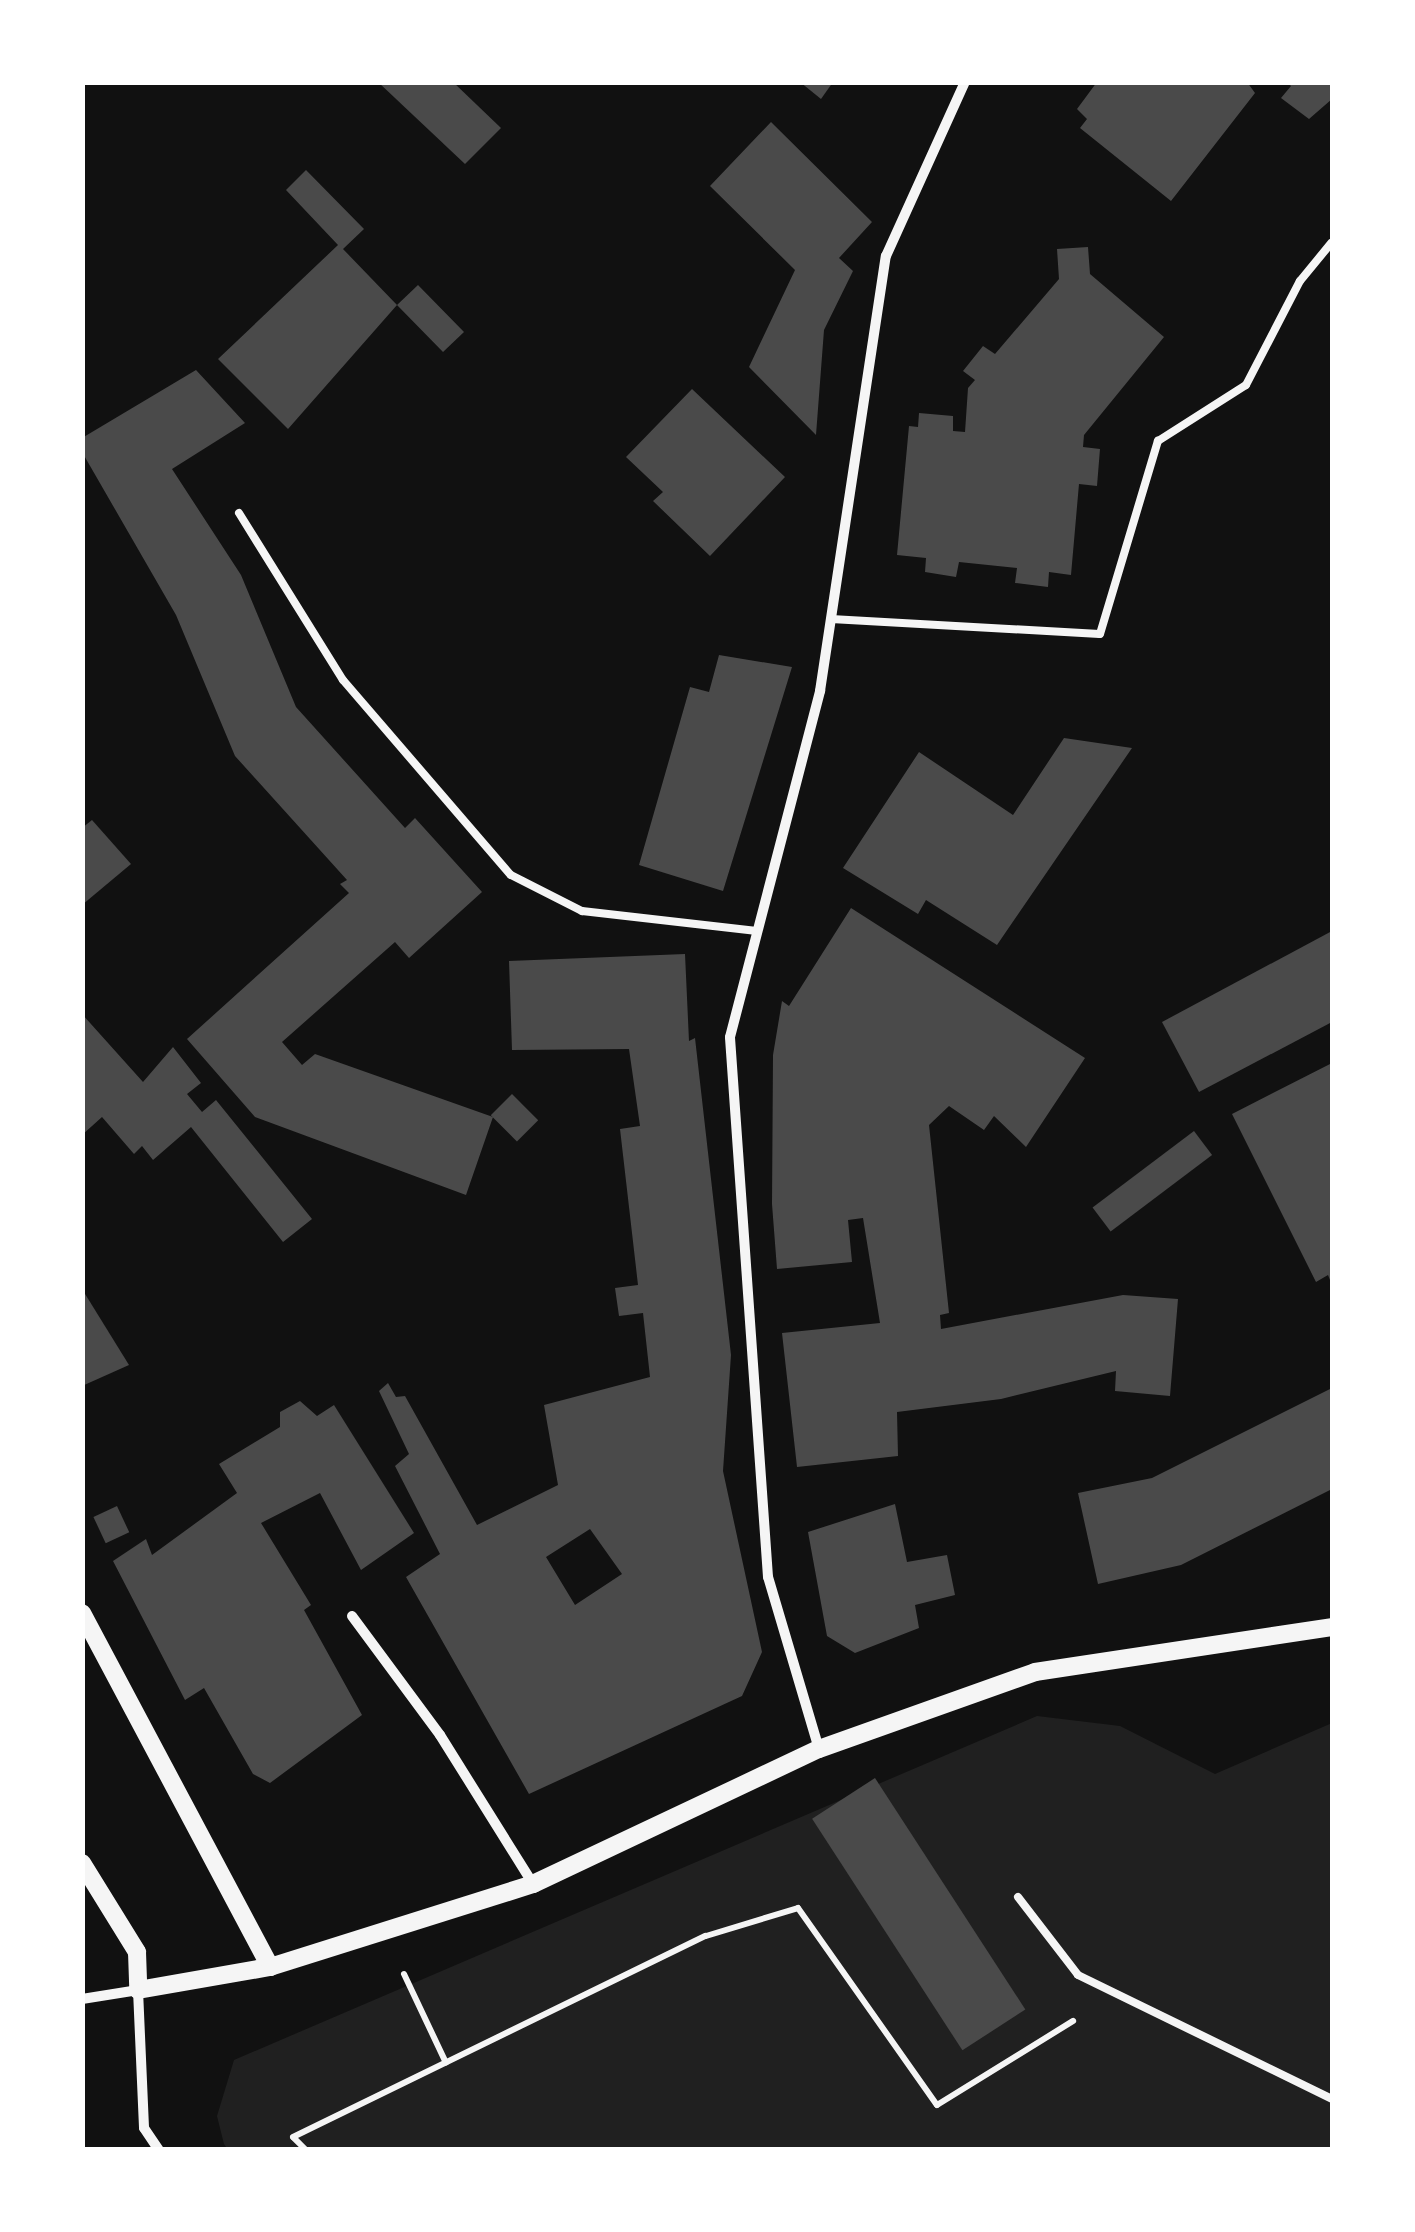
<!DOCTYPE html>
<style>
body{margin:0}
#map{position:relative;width:1415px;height:2232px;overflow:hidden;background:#111;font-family:Georgia,serif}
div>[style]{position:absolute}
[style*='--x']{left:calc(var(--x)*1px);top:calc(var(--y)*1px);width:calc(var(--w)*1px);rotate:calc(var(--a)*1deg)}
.green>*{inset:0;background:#202020}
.building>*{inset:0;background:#4a4a4a;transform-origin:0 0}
.path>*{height:6px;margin:-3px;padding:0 3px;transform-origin:3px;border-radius:3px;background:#f5f5f5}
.service>*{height:8px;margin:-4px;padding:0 4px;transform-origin:4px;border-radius:4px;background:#f5f5f5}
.minor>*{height:10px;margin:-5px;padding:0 5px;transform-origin:5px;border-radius:5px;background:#f5f5f5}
.tertiary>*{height:18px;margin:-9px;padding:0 9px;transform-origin:9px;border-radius:9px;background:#f5f5f5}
span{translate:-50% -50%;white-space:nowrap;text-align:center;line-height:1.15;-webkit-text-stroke:10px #fff;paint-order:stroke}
.frame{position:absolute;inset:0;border:85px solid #fff;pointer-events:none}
</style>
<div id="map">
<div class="green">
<div style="clip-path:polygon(1037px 1716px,1120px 1726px,1215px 1774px,1332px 1723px,1332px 2149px,228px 2150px,224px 2144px,217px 2116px,234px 2060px)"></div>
</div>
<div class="building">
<div style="clip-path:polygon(378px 82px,453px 82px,501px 128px,465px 164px)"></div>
<div style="clip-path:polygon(800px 82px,833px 82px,821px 99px)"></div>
<div style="clip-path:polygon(1097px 82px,1247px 82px,1255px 93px,1171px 201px,1080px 128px,1087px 119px,1077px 109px)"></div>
<div style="clip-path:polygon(1287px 82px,1332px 82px,1332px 99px,1309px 119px,1281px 98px,1291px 86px)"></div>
<div style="clip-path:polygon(771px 122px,872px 222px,839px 258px,853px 271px,824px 330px,816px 435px,749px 367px,795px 270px,710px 186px)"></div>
<div style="clip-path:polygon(306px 170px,364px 229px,343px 249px,397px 305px,418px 285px,464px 332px,443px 352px,397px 305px,288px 429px,218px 359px,338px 245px,286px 190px)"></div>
<div style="clip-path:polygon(1088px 247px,1090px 274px,1164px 337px,1084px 435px,1083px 447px,1100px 449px,1097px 486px,1079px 484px,1071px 575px,1049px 572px,1048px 587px,1015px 583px,1017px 568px,959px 562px,956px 577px,925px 572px,926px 558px,897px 555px,909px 426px,918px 427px,919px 413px,953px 416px,953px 431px,965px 432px,968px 388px,975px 380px,963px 371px,983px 346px,995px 354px,1059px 279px,1057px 249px)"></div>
<div style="clip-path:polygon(196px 370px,245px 423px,172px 469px,241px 575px,296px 707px,405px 828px,415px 818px,482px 892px,409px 958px,395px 942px,282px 1042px,302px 1065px,315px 1054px,493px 1117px,466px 1195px,255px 1117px,187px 1039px,349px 893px,340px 884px,347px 880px,235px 756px,176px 615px,82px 452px,82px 438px)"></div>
<div style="clip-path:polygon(692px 389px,785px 477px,710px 556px,653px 501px,663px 492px,626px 457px)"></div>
<div style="clip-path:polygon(719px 655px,792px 667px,723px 891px,639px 865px,690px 687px,709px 692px)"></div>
<div style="clip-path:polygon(1064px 738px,1132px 748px,997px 945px,926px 900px,918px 914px,843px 868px,919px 752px,1013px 815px)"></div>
<div style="clip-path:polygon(92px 820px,131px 864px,82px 905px,82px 828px)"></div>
<div style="clip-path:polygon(851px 908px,1085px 1058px,1026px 1147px,994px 1116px,984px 1130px,949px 1106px,929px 1125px,949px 1313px,940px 1315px,941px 1329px,1123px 1295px,1178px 1299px,1170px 1396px,1115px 1391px,1116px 1371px,1001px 1399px,897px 1412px,898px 1456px,797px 1467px,782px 1333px,880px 1323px,863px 1218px,848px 1220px,852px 1262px,777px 1269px,772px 1204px,773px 1055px,782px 1001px,789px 1006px)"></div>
<div style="clip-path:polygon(1332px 931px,1332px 1022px,1199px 1092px,1162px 1022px)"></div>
<div style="clip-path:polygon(evenodd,685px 954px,689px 1041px,695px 1038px,731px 1355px,723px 1471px,762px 1652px,742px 1696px,529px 1794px,406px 1577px,440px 1554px,395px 1466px,409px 1454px,379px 1391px,388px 1383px,396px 1397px,405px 1396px,477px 1525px,558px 1485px,544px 1405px,650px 1377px,643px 1313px,619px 1316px,615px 1288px,638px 1285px,620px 1129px,640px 1126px,629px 1049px,512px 1050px,509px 961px,685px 954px,590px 1529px,622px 1574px,575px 1605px,546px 1557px,590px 1529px)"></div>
<div style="clip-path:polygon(82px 1014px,143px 1082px,173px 1047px,201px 1083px,187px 1094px,202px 1112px,216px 1100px,312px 1219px,283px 1242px,191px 1127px,153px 1160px,142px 1146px,134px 1154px,102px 1117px,82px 1135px)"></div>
<div style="clip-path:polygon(1332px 1063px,1332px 1285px,1328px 1275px,1316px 1282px,1232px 1114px)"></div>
<div style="left:512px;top:1094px;width:37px;height:30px;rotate:45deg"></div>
<div style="left:1194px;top:1131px;width:30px;height:127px;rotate:53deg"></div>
<div style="clip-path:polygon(82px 1289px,129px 1365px,82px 1386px)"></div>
<div style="clip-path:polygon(1332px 1388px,1332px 1489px,1181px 1565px,1098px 1584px,1078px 1493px,1152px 1478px)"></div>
<div style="clip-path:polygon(300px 1401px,317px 1416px,334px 1405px,414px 1533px,361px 1570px,320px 1493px,261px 1523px,311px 1605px,304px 1610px,362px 1715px,270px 1783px,253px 1774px,204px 1688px,185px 1700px,113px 1561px,146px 1539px,152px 1555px,237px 1493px,219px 1464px,280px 1427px,280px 1412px)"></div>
<div style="clip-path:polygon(895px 1504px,907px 1562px,947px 1555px,955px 1595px,915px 1605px,919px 1628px,855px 1653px,827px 1636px,808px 1532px)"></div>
<div style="left:117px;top:1506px;width:29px;height:26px;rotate:65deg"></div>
<div style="left:875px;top:1778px;width:276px;height:75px;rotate:57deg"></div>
</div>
<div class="path">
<div style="--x:404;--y:1974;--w:98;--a:64.7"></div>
<div style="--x:306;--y:2150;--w:18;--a:-135"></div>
<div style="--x:293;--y:2137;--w:459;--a:-26"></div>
<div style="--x:706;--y:1936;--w:96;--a:-16.9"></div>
<div style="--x:798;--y:1908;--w:241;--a:54.8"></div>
<div style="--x:937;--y:2105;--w:160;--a:-31.7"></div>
</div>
<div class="service">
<div style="--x:239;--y:513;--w:197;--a:58.1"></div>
<div style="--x:343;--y:680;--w:257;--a:49.3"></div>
<div style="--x:511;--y:875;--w:80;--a:26.9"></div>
<div style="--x:582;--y:911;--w:176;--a:6.5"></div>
<div style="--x:831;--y:619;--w:269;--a:3.2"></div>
<div style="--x:1100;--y:634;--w:202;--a:-73.3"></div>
<div style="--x:1158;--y:441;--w:104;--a:-32.5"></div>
<div style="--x:1246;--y:385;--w:117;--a:-62.6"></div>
<div style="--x:1300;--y:281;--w:50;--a:-50.6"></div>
<div style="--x:1018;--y:1897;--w:98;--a:52.4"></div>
<div style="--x:1078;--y:1975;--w:283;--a:26"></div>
</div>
<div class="minor">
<div style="--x:352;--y:1616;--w:148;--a:53.5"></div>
<div style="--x:440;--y:1735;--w:176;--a:58"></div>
<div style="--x:819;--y:1749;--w:179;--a:-106.5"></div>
<div style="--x:768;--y:1577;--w:541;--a:-94.03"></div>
<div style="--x:730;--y:1037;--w:358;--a:-75.4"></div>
<div style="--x:820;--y:691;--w:440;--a:-81.4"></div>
<div style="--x:886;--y:256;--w:191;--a:-65.6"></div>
<div style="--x:82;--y:1999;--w:57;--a:-9.1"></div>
<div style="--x:138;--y:1990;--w:138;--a:87.5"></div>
<div style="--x:144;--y:2128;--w:27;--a:56"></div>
</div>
<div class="tertiary">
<div style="--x:82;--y:1613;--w:401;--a:62"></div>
<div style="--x:82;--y:1863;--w:105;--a:58.3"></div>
<div style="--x:137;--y:1952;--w:38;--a:88"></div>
<div style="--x:138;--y:1990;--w:134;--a:-9.9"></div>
<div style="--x:270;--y:1967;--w:276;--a:-17.5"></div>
<div style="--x:533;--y:1884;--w:316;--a:-25.3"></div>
<div style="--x:819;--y:1749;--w:229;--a:-19.6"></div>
<div style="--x:1035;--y:1672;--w:300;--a:-8.6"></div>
</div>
<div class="frame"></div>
</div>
